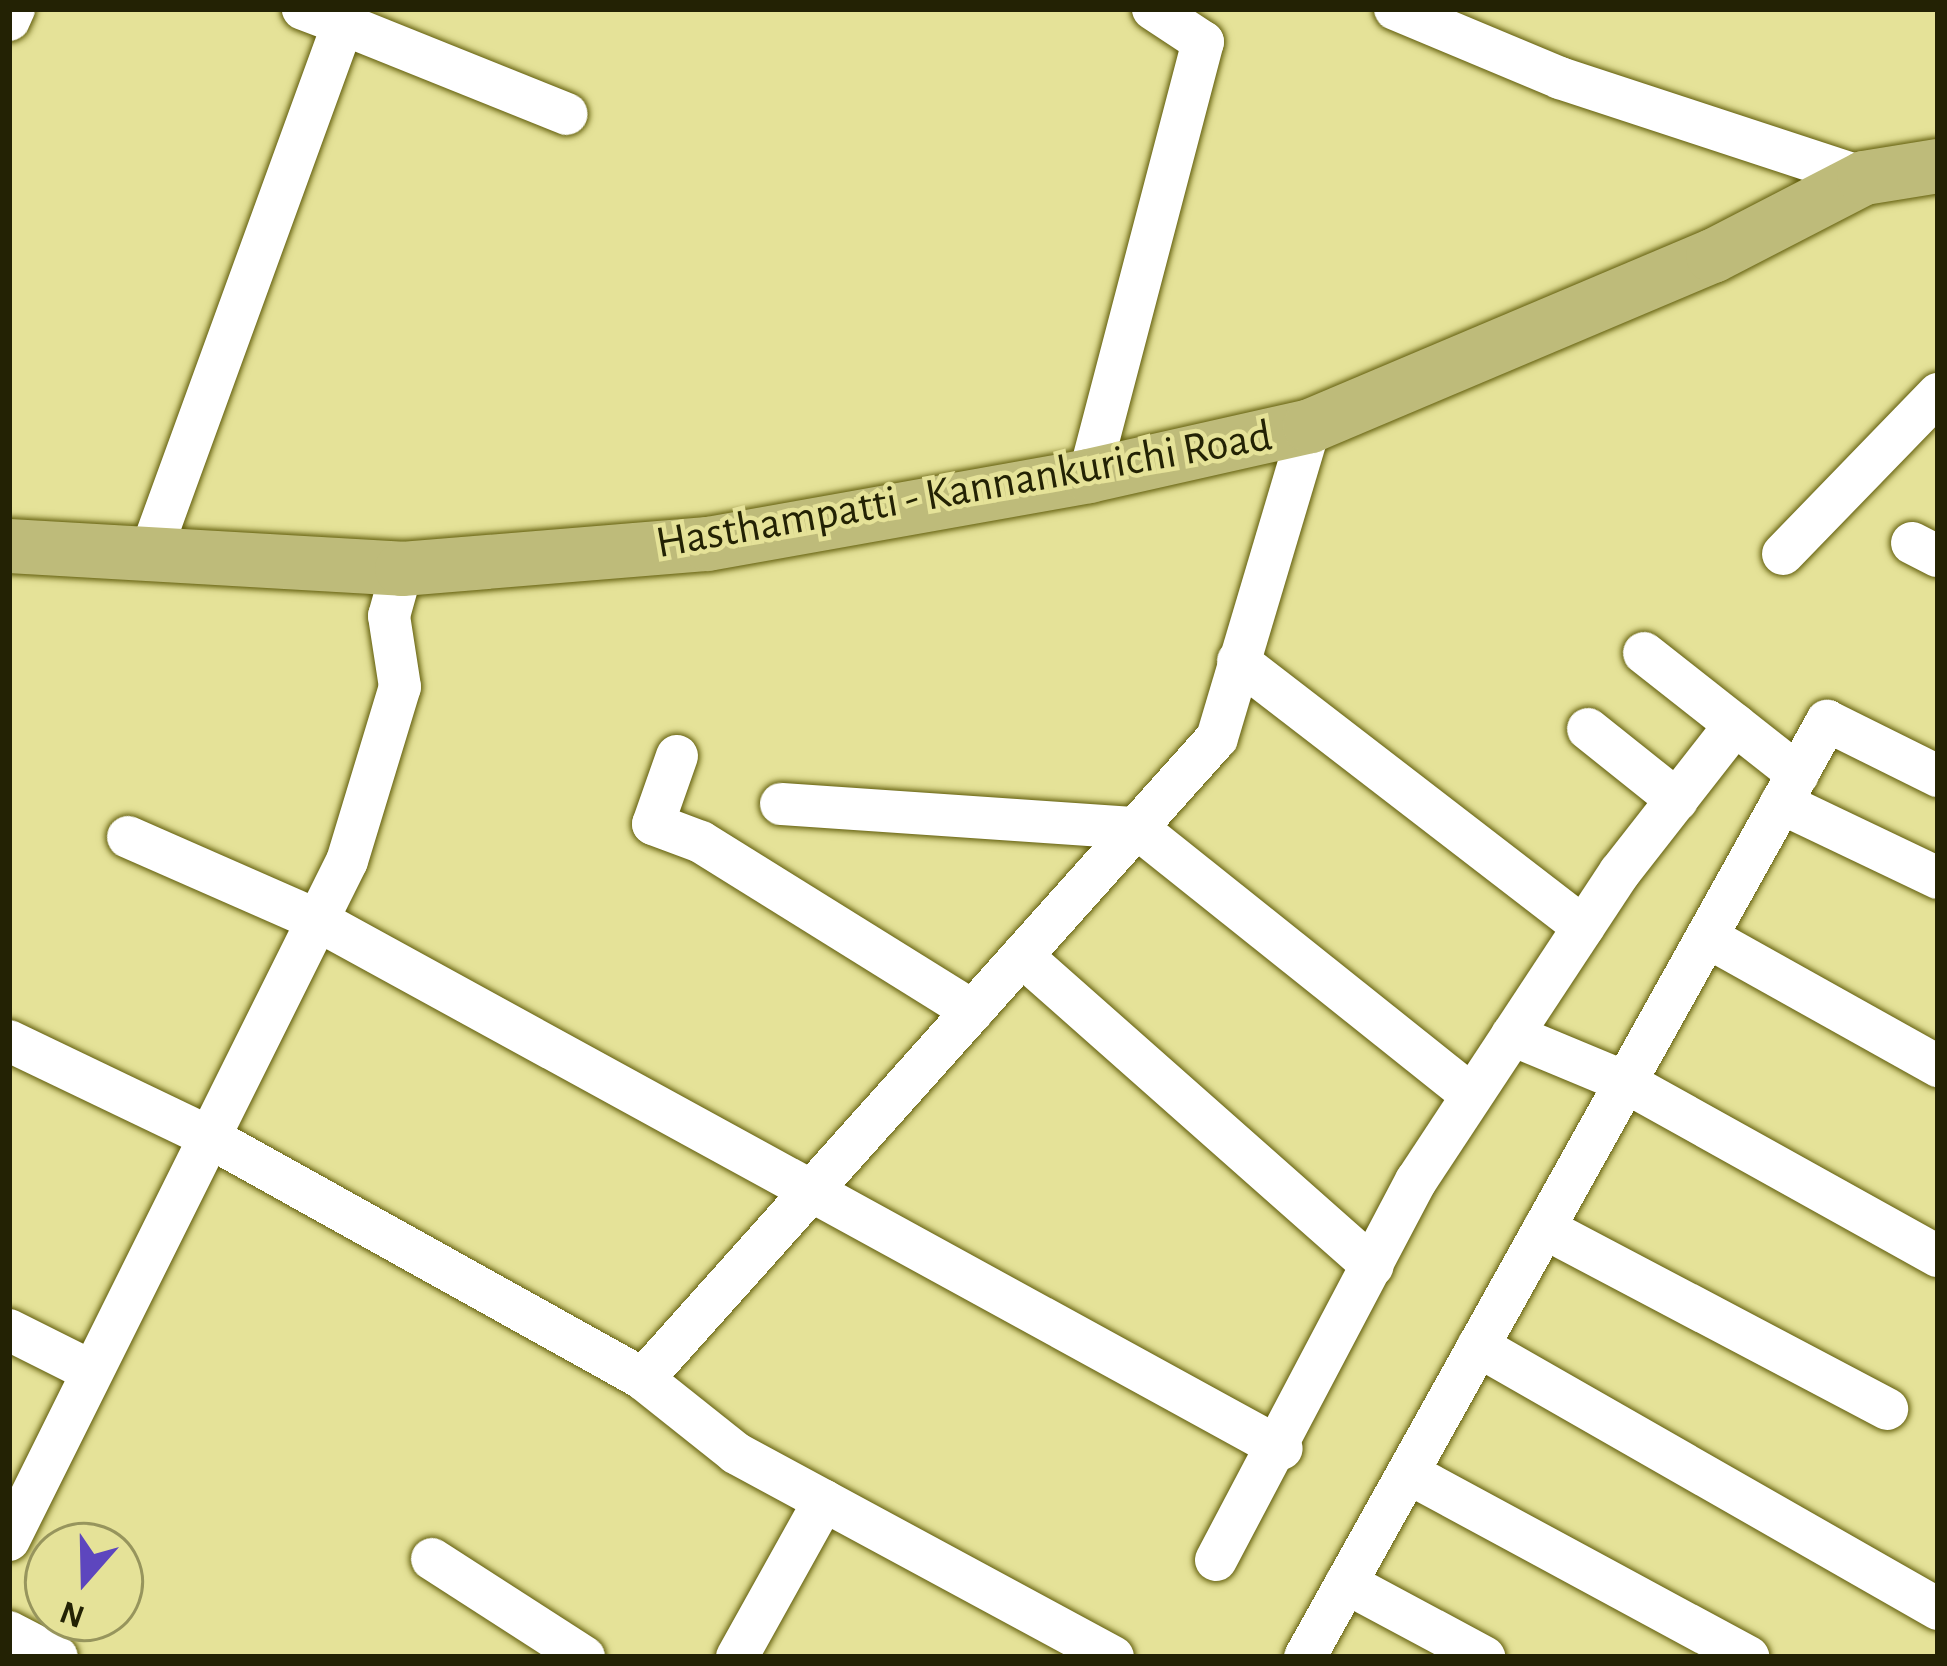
<!DOCTYPE html>
<style>
body{margin:0}
#map{position:relative;width:1947px;height:1666px;overflow:hidden;background:#e5e298;font-family:"Alegreya Sans",sans-serif}
div>[style]{position:absolute}
[style*='--x']{left:calc(var(--x)*1px);top:calc(var(--y)*1px);width:calc(var(--w)*1px);rotate:calc(var(--a)*1deg)}
.roads{filter:drop-shadow(0 0 3px #5f5b09) drop-shadow(0 0 3px #5f5b09)}
.minor>*{height:42px;margin:-21px;padding:0 21px;transform-origin:21px;border-radius:21px;background:#fff}
.major>*{height:54px;margin:-27px;padding:0 27px;transform-origin:27px;border-radius:27px;background:#bebb7a}
span{translate:-50% -50%;white-space:nowrap;text-align:center;line-height:1.15;-webkit-text-stroke:9px #e5e298;paint-order:stroke}
.street-label{font-size:45px;color:#232204}
.frame{position:absolute;inset:0;border:12px solid #232204;pointer-events:none}
.north{position:absolute;left:24px;top:1522px;width:120px;height:120px;box-sizing:border-box;background:#e5e298;border:3px solid #97955d;border-radius:50%;rotate:200deg;font-size:33px;font-weight:700;line-height:48px;text-align:center;color:#232204}
.north::after{content:'';display:block;margin:auto;width:42px;height:54px;background:#5d46be;clip-path:polygon(50% 0,100% 100%,50% 72%,0 100%)}
</style>
<div id="map">
<div class="roads">
<div class="minor">
<div style="--x:1395;--y:9;--w:179;--a:22.7"></div>
<div style="--x:1560;--y:78;--w:320;--a:18.2"></div>
<div style="--x:9;--y:20;--w:12;--a:-66"></div>
<div style="--x:343;--y:24;--w:241;--a:21.9"></div>
<div style="--x:1089;--y:476;--w:449;--a:-75.3"></div>
<div style="--x:1203;--y:42;--w:60;--a:-146.6"></div>
<div style="--x:1912;--y:543;--w:29;--a:27"></div>
<div style="--x:1783;--y:554;--w:223;--a:-45.9"></div>
<div style="--x:148;--y:559;--w:569;--a:-69.97"></div>
<div style="--x:343;--y:24;--w:43;--a:-159.4"></div>
<div style="--x:1644;--y:653;--w:196;--a:38.2"></div>
<div style="--x:1238;--y:661;--w:436;--a:37.6"></div>
<div style="--x:1588;--y:729;--w:114;--a:38.6"></div>
<div style="--x:677;--y:756;--w:72;--a:109.4"></div>
<div style="--x:653;--y:824;--w:51;--a:20.6"></div>
<div style="--x:701;--y:842;--w:320;--a:31.9"></div>
<div style="--x:1781;--y:803;--w:174;--a:25.5"></div>
<div style="--x:781;--y:804;--w:357;--a:3.9"></div>
<div style="--x:1137;--y:828;--w:428;--a:38.6"></div>
<div style="--x:128;--y:837;--w:206;--a:23.7"></div>
<div style="--x:317;--y:920;--w:1100;--a:28.73"></div>
<div style="--x:1707;--y:937;--w:265;--a:29.2"></div>
<div style="--x:1022;--y:956;--w:468;--a:41.5"></div>
<div style="--x:1512;--y:1035;--w:122;--a:22.6"></div>
<div style="--x:1625;--y:1082;--w:358;--a:29.1"></div>
<div style="--x:9;--y:1041;--w:220;--a:25.6"></div>
<div style="--x:207;--y:1136;--w:499;--a:29.1"></div>
<div style="--x:1544;--y:1228;--w:388;--a:27.8"></div>
<div style="--x:9;--y:1330;--w:92;--a:26.6"></div>
<div style="--x:1478;--y:1346;--w:530;--a:29.76"></div>
<div style="--x:1408;--y:1473;--w:387;--a:28.4"></div>
<div style="--x:9;--y:1540;--w:758;--a:-63.54"></div>
<div style="--x:347;--y:861;--w:182;--a:-73.1"></div>
<div style="--x:400;--y:687;--w:72;--a:-98.8"></div>
<div style="--x:389;--y:616;--w:49;--a:-74.5"></div>
<div style="--x:432;--y:1559;--w:181;--a:32.8"></div>
<div style="--x:1216;--y:1560;--w:429;--a:-62.2"></div>
<div style="--x:1416;--y:1181;--w:370;--a:-56.6"></div>
<div style="--x:1620;--y:872;--w:187;--a:-52"></div>
<div style="--x:1346;--y:1583;--w:157;--a:28.2"></div>
<div style="--x:9;--y:1632;--w:54;--a:27.5"></div>
<div style="--x:737;--y:1657;--w:179;--a:-60.9"></div>
<div style="--x:1113;--y:1657;--w:429;--a:-151.6"></div>
<div style="--x:736;--y:1453;--w:119;--a:-141.5"></div>
<div style="--x:643;--y:1379;--w:860;--a:-48.16"></div>
<div style="--x:1217;--y:738;--w:326;--a:-73.4"></div>
<div style="--x:1305;--y:1657;--w:1072;--a:-60.85"></div>
<div style="--x:1827;--y:721;--w:124;--a:26.4"></div>
</div>
<div class="major">
<div style="--x:9;--y:546;--w:394;--a:3.3"></div>
<div style="--x:402;--y:569;--w:307;--a:-4.7"></div>
<div style="--x:708;--y:544;--w:387;--a:-10.1"></div>
<div style="--x:1089;--y:476;--w:227;--a:-12.7"></div>
<div style="--x:1310;--y:426;--w:437;--a:-22.9"></div>
<div style="--x:1713;--y:256;--w:170;--a:-27.3"></div>
<div style="--x:1864;--y:178;--w:75;--a:-9.2"></div>
</div>
</div>
<div class="street-label">
<span style="left:964px;top:490px;rotate:-10deg">Hasthampatti - Kannankurichi Road</span>
</div>
<div class="frame"></div>
<div class="north">N</div>
</div>
